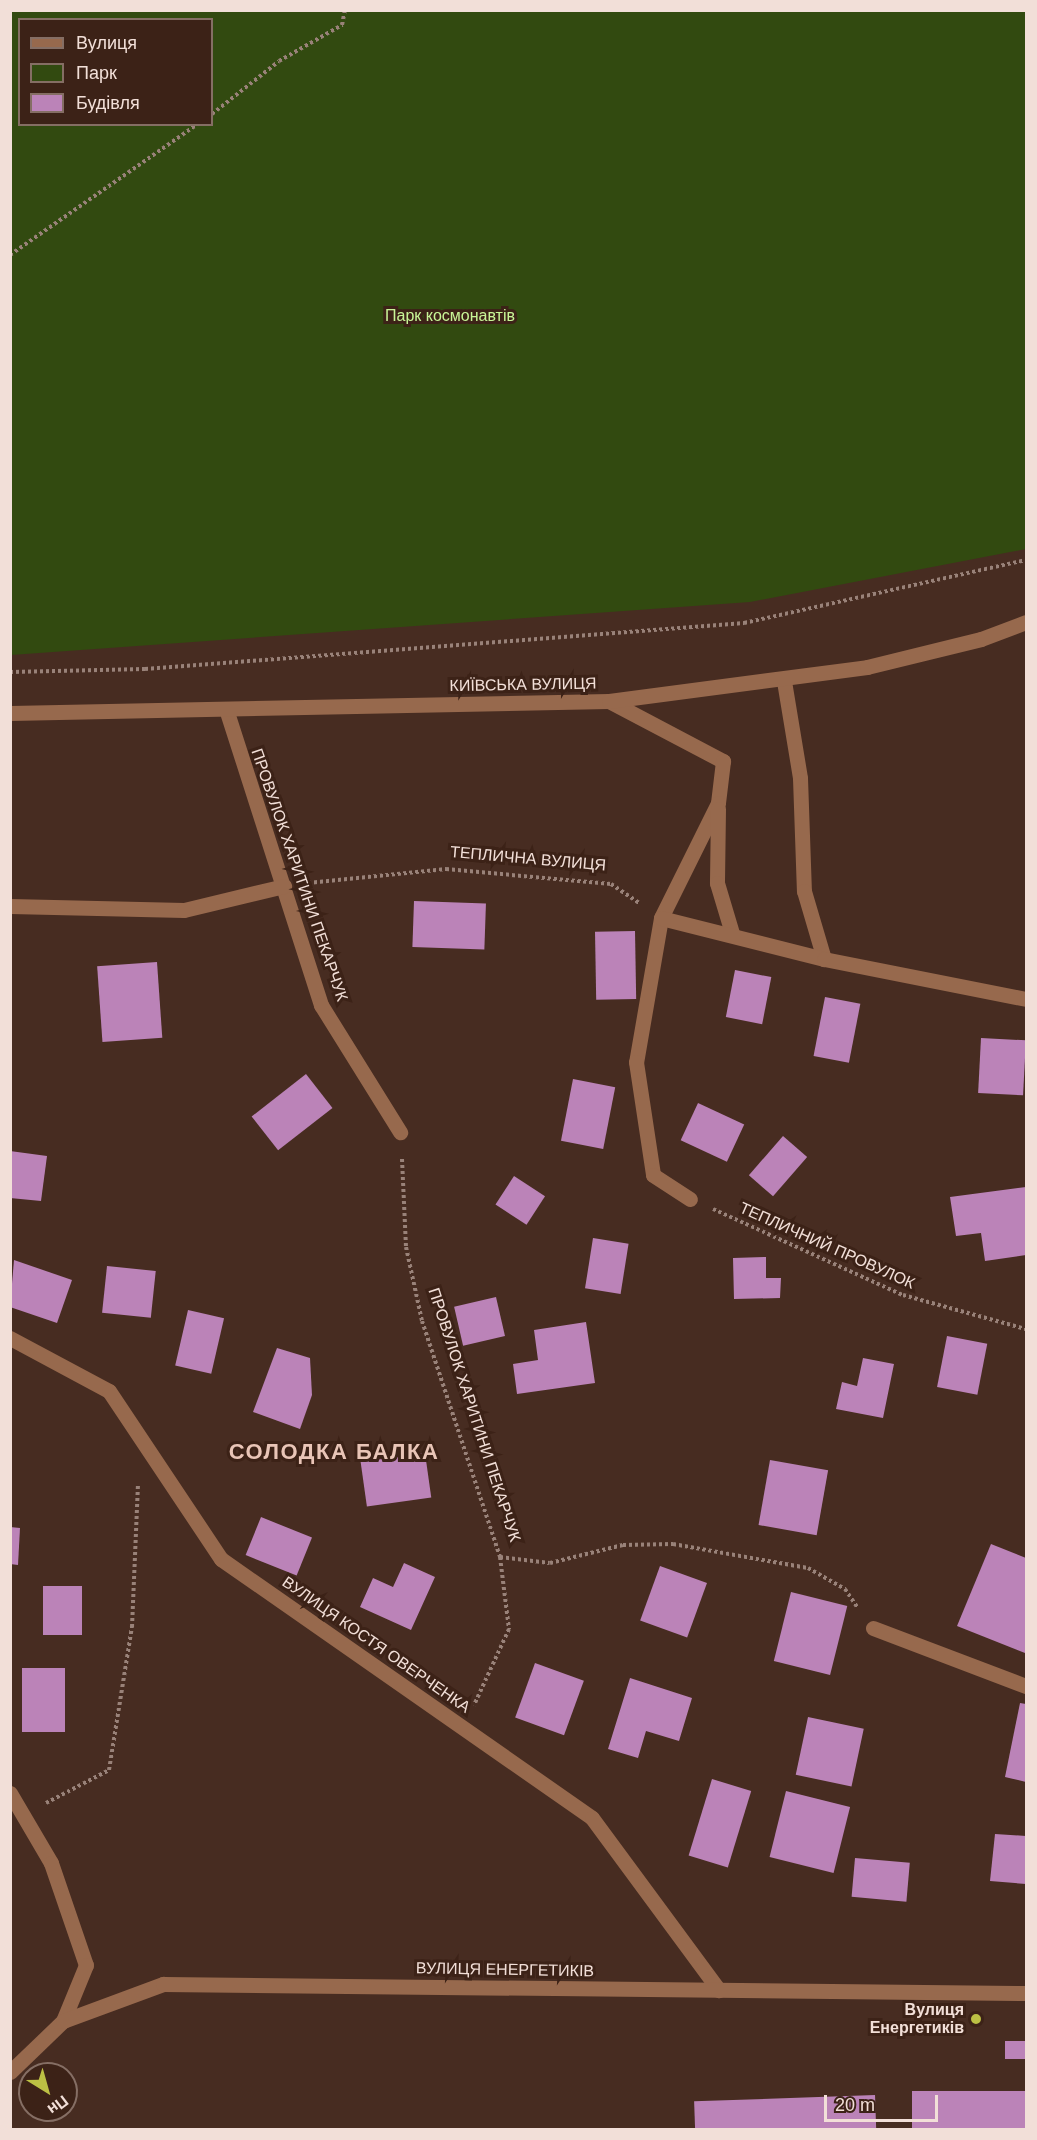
<!DOCTYPE html>
<meta charset="utf-8">
<style>
body{margin:0}
#map{position:relative;width:1037px;height:2140px;overflow:hidden;background:#472c21;font-family:Helvetica,sans-serif}
div>[style]{position:absolute}
[style*='--x']{left:calc(var(--x)*1px);top:calc(var(--y)*1px);width:calc(var(--w)*1px);rotate:calc(var(--a)*1deg)}
.green>*{inset:0;background:#324a10}
.building>*{inset:0;background:#bb83b8;transform-origin:0 0}
.path>*{height:4px;margin-top:-2px;transform-origin:0;background:repeating-linear-gradient(90deg,#998279 0 3px,transparent 0 6px)}
.minor>*{height:15px;margin:-7.5px;padding:0 7.5px;transform-origin:7.5px;border-radius:7.5px;background:#97694d}
.dots>*{width:16px;height:16px;translate:-50% -50%;box-sizing:border-box;border:3px solid #3c2217;border-radius:50%}
span{translate:-50% -50%;white-space:nowrap;text-align:center;line-height:1.15;-webkit-text-stroke:6px #3c2217;paint-order:stroke}
.park-label{font-size:16px;color:#c8f597}
.street-label{font-size:16px;color:#f2dfd8}
.poi-label{font-size:16px;color:#f2dfd8;font-weight:700}
.right{translate:-100% -50%;text-align:right}
.district-label{font-size:22px;color:#e9c5b7;font-weight:700;letter-spacing:1.5px}
.frame{position:absolute;inset:0;border:12px solid #f2dfd8;pointer-events:none}
.legend{position:absolute;left:18px;top:18px;width:195px;height:108px;box-sizing:border-box;background:#3c2217;border:2px solid #856e64;margin:0;padding:8px 10px;list-style:none;font-size:18px;color:#f2dfd8}
.legend li{display:flex;align-items:center;gap:12px;height:30px}
.legend b{width:30px;border:2px solid #856e64}
.north{position:absolute;left:18px;top:2062px;width:60px;height:60px;box-sizing:border-box;background:#3c2217;border:2px solid #856e64;border-radius:50%;rotate:143deg;font-size:16px;font-weight:700;line-height:24px;text-align:center;color:#f2dfd8}
.north::after{content:'';display:block;margin:auto;width:21px;height:27px;background:#bcc044;clip-path:polygon(50% 0,100% 100%,50% 72%,0 100%)}
.scale{position:absolute;left:824px;top:2095px;width:114px;height:27px;box-sizing:border-box;border:3px solid #f2dfd8;border-top:0;padding-left:8px;font-size:18px;line-height:21px;white-space:nowrap;color:#f2dfd8;-webkit-text-stroke:4px #3c2217;paint-order:stroke}
</style>
<div id="map">
<div class="green">
<div style="clip-path:polygon(evenodd,11px 10px,1026px 11px,1026px 549px,750px 602px,11px 655px,11px 10px,20px 20px,212px 20px,212px 124px,20px 124px,20px 20px)"></div>
</div>
<div class="building">
<div style="left:414px;top:901px;width:72px;height:46px;rotate:2deg"></div>
<div style="left:635px;top:931px;width:68px;height:40px;rotate:89deg"></div>
<div style="left:157px;top:962px;width:76px;height:60px;rotate:86deg"></div>
<div style="left:735px;top:970px;width:37px;height:48px;rotate:11deg"></div>
<div style="left:825px;top:997px;width:36px;height:60px;rotate:11deg"></div>
<div style="left:981px;top:1038px;width:45px;height:55px;rotate:3deg"></div>
<div style="left:306px;top:1074px;width:43px;height:69px;rotate:52deg"></div>
<div style="left:573px;top:1079px;width:43px;height:63px;rotate:11deg"></div>
<div style="left:698px;top:1103px;width:51px;height:41px;rotate:25deg"></div>
<div style="left:783px;top:1136px;width:32px;height:52px;rotate:41deg"></div>
<div style="clip-path:polygon(10px 1151px,47px 1156px,41px 1201px,10px 1198px)"></div>
<div style="left:514px;top:1176px;width:37px;height:34px;rotate:33deg"></div>
<div style="clip-path:polygon(1026px 1187px,1026px 1255px,985px 1261px,981px 1233px,956px 1236px,950px 1197px)"></div>
<div style="left:593px;top:1238px;width:36px;height:51px;rotate:9deg"></div>
<div style="clip-path:polygon(766px 1257px,766px 1278px,781px 1278px,780px 1298px,734px 1299px,733px 1258px)"></div>
<div style="clip-path:polygon(14px 1260px,72px 1280px,57px 1323px,10px 1307px)"></div>
<div style="left:107px;top:1266px;width:49px;height:47px;rotate:6deg"></div>
<div style="left:496px;top:1297px;width:40px;height:43px;rotate:77deg"></div>
<div style="left:188px;top:1310px;width:37px;height:57px;rotate:13deg"></div>
<div style="clip-path:polygon(586px 1322px,595px 1383px,517px 1394px,513px 1364px,538px 1360px,534px 1330px)"></div>
<div style="left:947px;top:1336px;width:41px;height:52px;rotate:11deg"></div>
<div style="clip-path:polygon(277px 1348px,310px 1358px,312px 1395px,300px 1429px,253px 1412px)"></div>
<div style="clip-path:polygon(863px 1358px,894px 1364px,883px 1418px,836px 1409px,842px 1382px,857px 1386px)"></div>
<div style="left:425px;top:1453px;width:45px;height:65px;rotate:82deg"></div>
<div style="left:770px;top:1460px;width:59px;height:66px;rotate:10deg"></div>
<div style="left:261px;top:1517px;width:55px;height:41px;rotate:22deg"></div>
<div style="clip-path:polygon(10px 1527px,20px 1528px,18px 1565px,10px 1564px)"></div>
<div style="clip-path:polygon(991px 1544px,1026px 1558px,1025px 1653px,957px 1626px)"></div>
<div style="clip-path:polygon(404px 1563px,435px 1577px,411px 1630px,360px 1607px,373px 1578px,393px 1587px)"></div>
<div style="left:660px;top:1566px;width:50px;height:58px;rotate:20deg"></div>
<div style="left:43px;top:1586px;width:39px;height:49px"></div>
<div style="left:791px;top:1592px;width:58px;height:71px;rotate:14deg"></div>
<div style="left:535px;top:1663px;width:52px;height:58px;rotate:20deg"></div>
<div style="left:22px;top:1668px;width:43px;height:64px"></div>
<div style="clip-path:polygon(630px 1678px,692px 1698px,679px 1741px,646px 1731px,638px 1758px,608px 1749px)"></div>
<div style="clip-path:polygon(1020px 1703px,1026px 1704px,1026px 1782px,1005px 1777px)"></div>
<div style="left:808px;top:1717px;width:57px;height:59px;rotate:12deg"></div>
<div style="left:712px;top:1779px;width:41px;height:80px;rotate:17deg"></div>
<div style="left:786px;top:1791px;width:66px;height:68px;rotate:14deg"></div>
<div style="clip-path:polygon(995px 1834px,1026px 1836px,1026px 1884px,990px 1881px)"></div>
<div style="left:855px;top:1858px;width:55px;height:39px;rotate:5deg"></div>
<div style="left:1005px;top:2041px;width:21px;height:18px"></div>
<div style="left:1026px;top:2091px;width:39px;height:114px;rotate:90deg"></div>
<div style="left:875px;top:2095px;width:35px;height:181px;rotate:88deg"></div>
</div>
<div class="path">
<div style="--x:212;--y:114;--w:85;--a:-38.3"></div>
<div style="--x:279;--y:61;--w:73;--a:-29.7"></div>
<div style="--x:342;--y:25;--w:15;--a:-79"></div>
<div style="--x:10;--y:255;--w:229;--a:-34.9"></div>
<div style="--x:10;--y:672;--w:135;--a:-1.3"></div>
<div style="--x:145;--y:669;--w:601;--a:-4.39"></div>
<div style="--x:744;--y:623;--w:289;--a:-12.6"></div>
<div style="--x:308;--y:883;--w:139;--a:-5.8"></div>
<div style="--x:446;--y:869;--w:166;--a:5.2"></div>
<div style="--x:611;--y:884;--w:34;--a:34"></div>
<div style="--x:402;--y:1159;--w:88;--a:87.4"></div>
<div style="--x:406;--y:1247;--w:76;--a:77.8"></div>
<div style="--x:422;--y:1321;--w:249;--a:71.7"></div>
<div style="--x:500;--y:1557;--w:73;--a:82.9"></div>
<div style="--x:509;--y:1629;--w:84;--a:114.7"></div>
<div style="--x:713;--y:1209;--w:209;--a:24.4"></div>
<div style="--x:903;--y:1295;--w:128;--a:15.5"></div>
<div style="--x:500;--y:1557;--w:50;--a:6.8"></div>
<div style="--x:550;--y:1563;--w:75;--a:-13.9"></div>
<div style="--x:623;--y:1545;--w:50;--a:-1.1"></div>
<div style="--x:673;--y:1544;--w:137;--a:10.1"></div>
<div style="--x:808;--y:1568;--w:43;--a:29.6"></div>
<div style="--x:845;--y:1589;--w:23;--a:56"></div>
<div style="--x:46;--y:1803;--w:71;--a:-27.6"></div>
<div style="--x:109;--y:1770;--w:145;--a:-80.9"></div>
<div style="--x:132;--y:1627;--w:143;--a:-87.6"></div>
</div>
<div class="minor">
<div style="--x:784;--y:681;--w:98;--a:80.6"></div>
<div style="--x:800;--y:778;--w:113;--a:88"></div>
<div style="--x:804;--y:891;--w:71;--a:73.6"></div>
<div style="--x:609;--y:701;--w:129;--a:27.8"></div>
<div style="--x:723;--y:761;--w:42;--a:96.8"></div>
<div style="--x:718;--y:803;--w:128;--a:116.4"></div>
<div style="--x:661;--y:918;--w:146;--a:99.8"></div>
<div style="--x:636;--y:1062;--w:114;--a:81.4"></div>
<div style="--x:653;--y:1175;--w:44;--a:33"></div>
<div style="--x:226;--y:709;--w:311;--a:72.2"></div>
<div style="--x:321;--y:1005;--w:150;--a:58.1"></div>
<div style="--x:10;--y:713;--w:599;--a:-1.15"></div>
<div style="--x:609;--y:701;--w:260;--a:-7.5"></div>
<div style="--x:867;--y:667;--w:117;--a:-13.8"></div>
<div style="--x:981;--y:639;--w:48;--a:-20.7"></div>
<div style="--x:718;--y:809;--w:74;--a:90.8"></div>
<div style="--x:717;--y:883;--w:52;--a:73.3"></div>
<div style="--x:10;--y:906;--w:174;--a:1.3"></div>
<div style="--x:184;--y:910;--w:103;--a:-13.5"></div>
<div style="--x:661;--y:918;--w:168;--a:14.1"></div>
<div style="--x:824;--y:959;--w:206;--a:11.2"></div>
<div style="--x:10;--y:1338;--w:112;--a:28.2"></div>
<div style="--x:109;--y:1391;--w:202;--a:56.3"></div>
<div style="--x:221;--y:1559;--w:452;--a:34.9"></div>
<div style="--x:592;--y:1818;--w:214;--a:53.6"></div>
<div style="--x:873;--y:1628;--w:164;--a:20.8"></div>
<div style="--x:10;--y:1793;--w:81;--a:59.6"></div>
<div style="--x:51;--y:1863;--w:108;--a:71.1"></div>
<div style="--x:86;--y:1965;--w:61;--a:112.3"></div>
<div style="--x:10;--y:2072;--w:74;--a:-43.9"></div>
<div style="--x:63;--y:2021;--w:107;--a:-20.3"></div>
<div style="--x:163;--y:1984;--w:863;--a:0.6"></div>
</div>
<div class="dots">
<div style="left:976px;top:2019px;background:#bcc044"></div>
</div>
<div class="park-label">
<span style="left:450px;top:316px">Парк космонавтів</span>
</div>
<div class="street-label">
<span style="left:523px;top:685px;rotate:-1deg">КИЇВСЬКА ВУЛИЦЯ</span>
<span style="left:528px;top:859px;rotate:5deg">ТЕПЛИЧНА ВУЛИЦЯ</span>
<span style="left:299px;top:875px;rotate:71deg">ПРОВУЛОК ХАРИТИНИ ПЕКАРЧУК</span>
<span style="left:827px;top:1246px;rotate:24deg">ТЕПЛИЧНИЙ ПРОВУЛОК</span>
<span style="left:474px;top:1415px;rotate:72deg">ПРОВУЛОК ХАРИТИНИ ПЕКАРЧУК</span>
<span style="left:376px;top:1645px;rotate:35deg">ВУЛИЦЯ КОСТЯ ОВЕРЧЕНКА</span>
<span style="left:505px;top:1970px;rotate:1deg">ВУЛИЦЯ ЕНЕРГЕТИКІВ</span>
</div>
<div class="poi-label">
<span class="right" style="left:964px;top:2019px">Вулиця<br>Енергетиків</span>
</div>
<div class="district-label">
<span style="left:334px;top:1452px">СОЛОДКА БАЛКА</span>
</div>
<div class="frame"></div>
<ul class="legend">
<li><b style="height:8px;background:#97694d"></b>Вулиця</li>
<li><b style="height:16px;background:#324a10"></b>Парк</li>
<li><b style="height:16px;background:#bb83b8"></b>Будівля</li>
</ul>
<div class="north">Пн</div>
<div class="scale">20 m</div>
</div>
